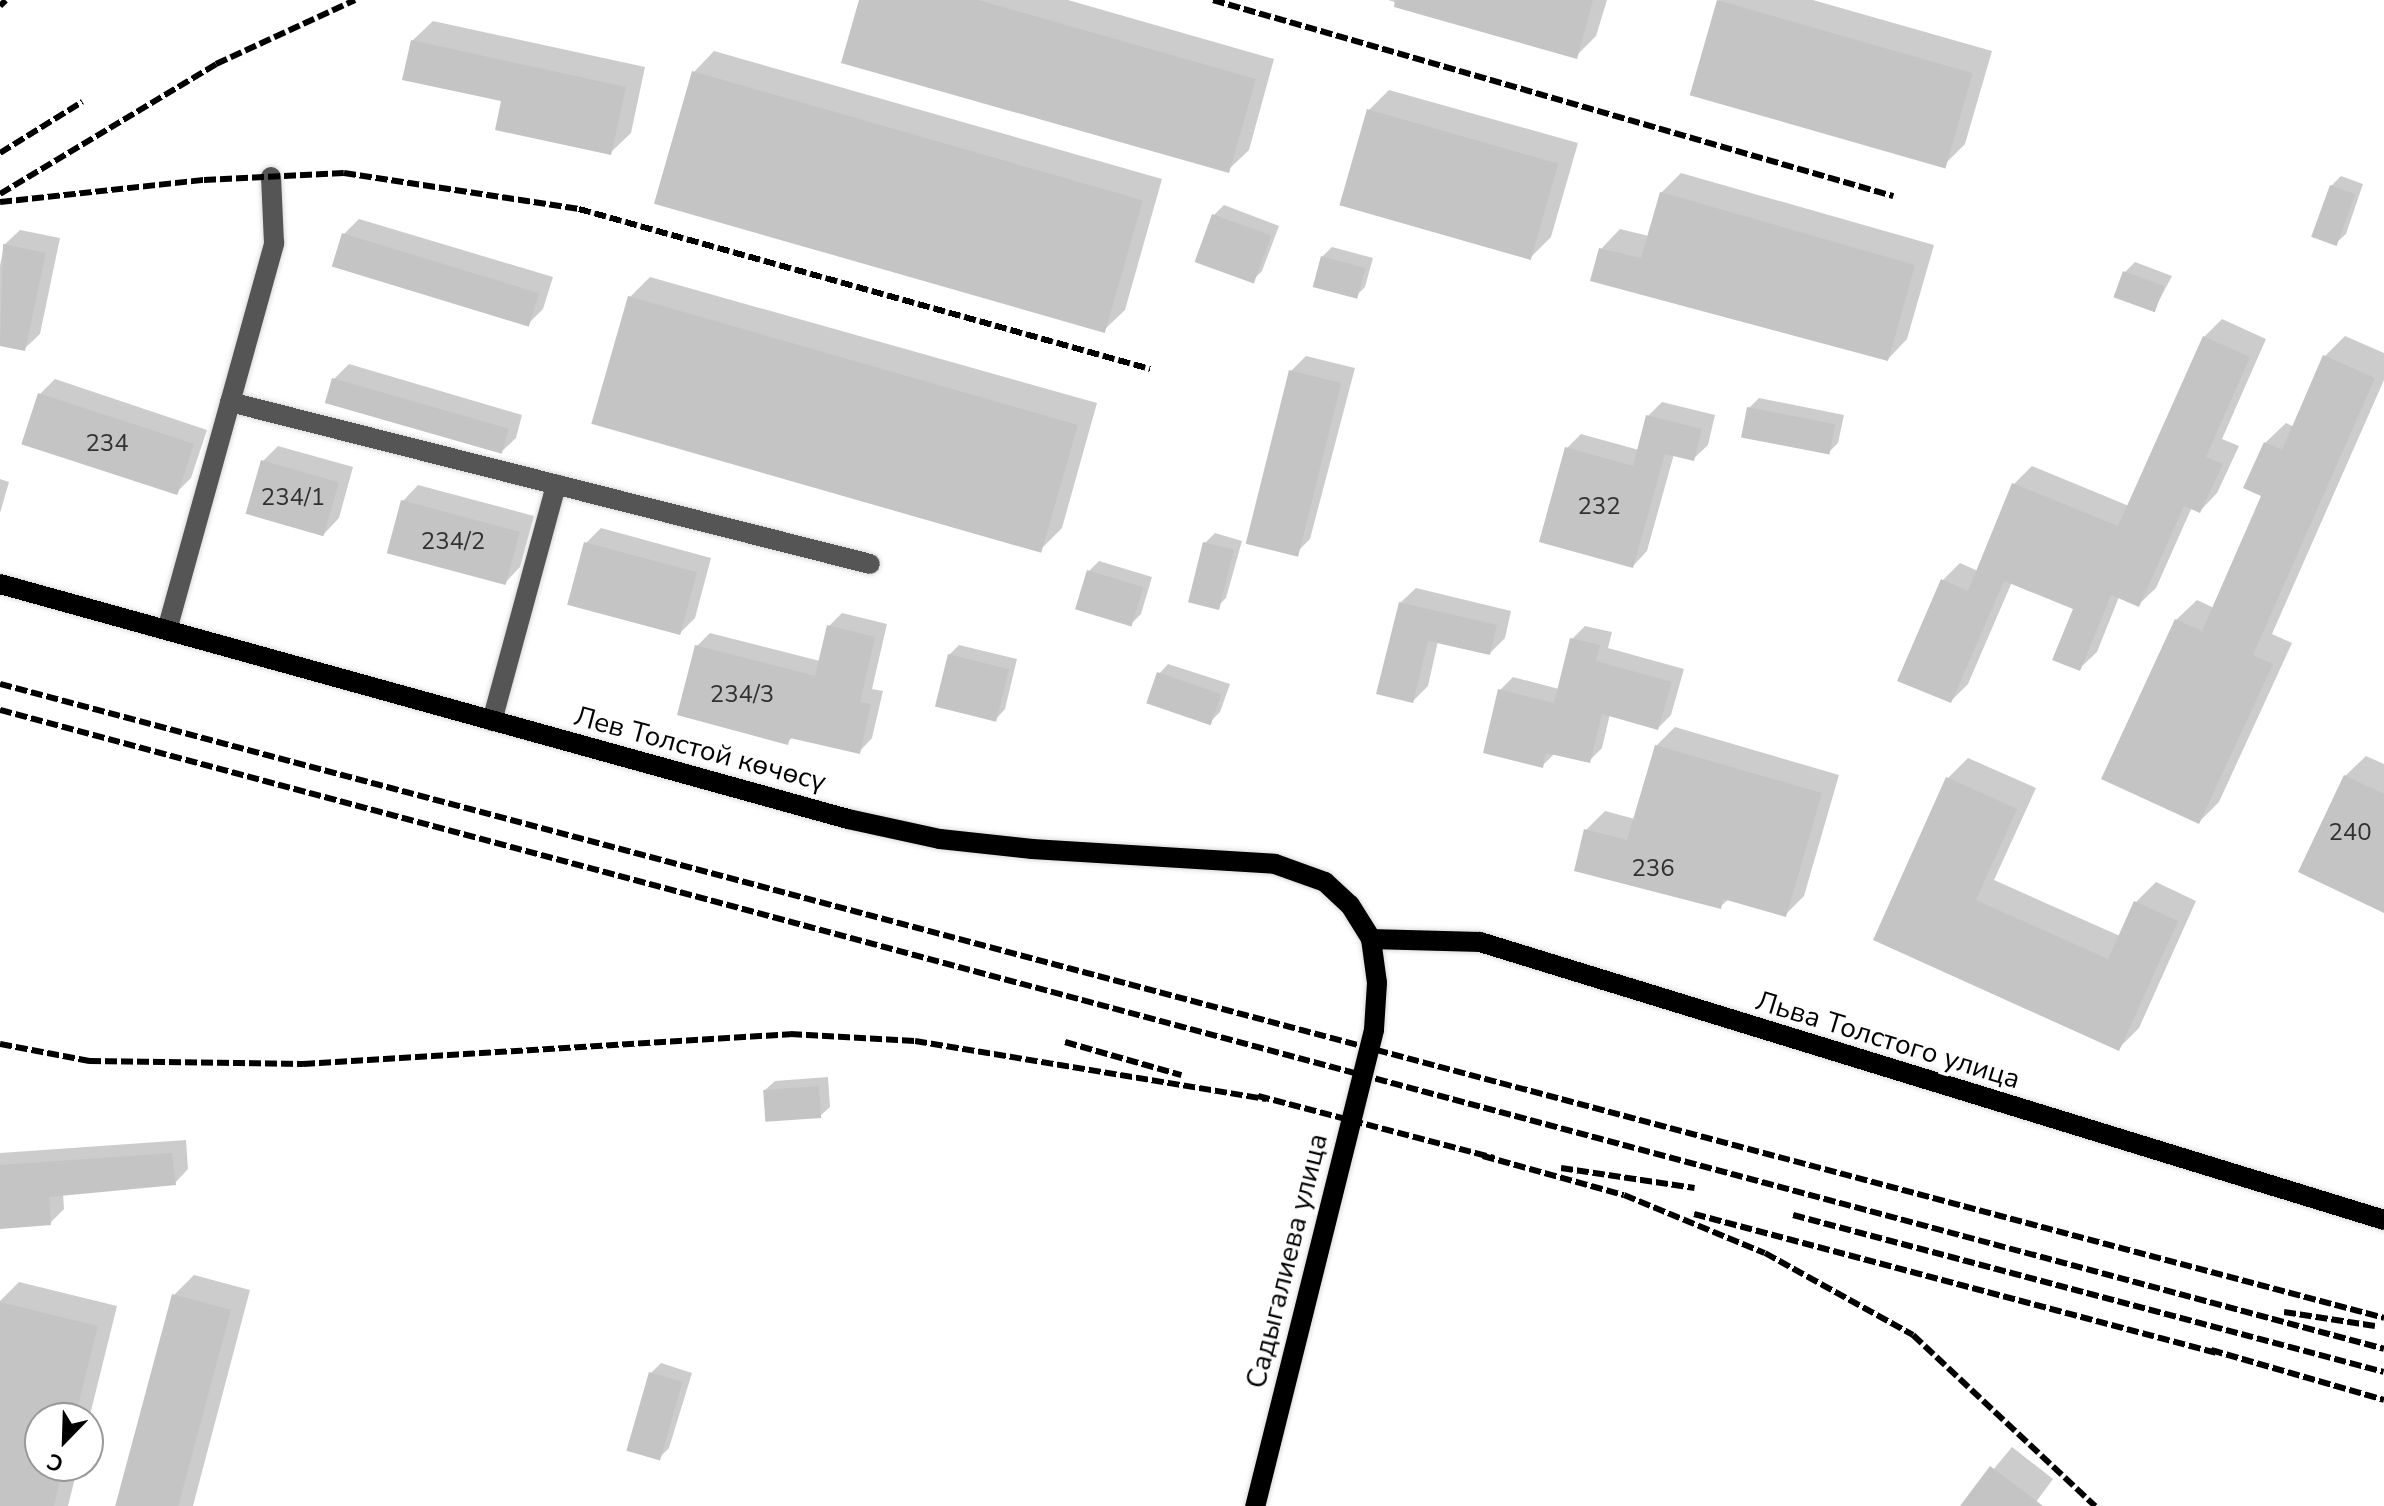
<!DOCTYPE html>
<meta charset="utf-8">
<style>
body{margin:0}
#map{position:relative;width:2384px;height:1506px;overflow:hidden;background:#fff;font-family:"Nunito Sans",sans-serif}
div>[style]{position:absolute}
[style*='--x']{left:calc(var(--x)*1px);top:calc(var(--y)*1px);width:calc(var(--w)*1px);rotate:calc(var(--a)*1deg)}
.shadow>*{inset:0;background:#0003}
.building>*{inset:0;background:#c4c4c4;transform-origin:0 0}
.roads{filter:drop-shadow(0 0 2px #dbdbdb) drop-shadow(0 0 2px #dbdbdb)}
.minor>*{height:20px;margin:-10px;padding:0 10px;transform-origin:10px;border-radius:10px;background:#555}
.major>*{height:20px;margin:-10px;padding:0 10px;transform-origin:10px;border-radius:10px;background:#000}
.rail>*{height:6px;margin-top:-3px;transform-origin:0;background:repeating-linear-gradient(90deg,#000 0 12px,transparent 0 16px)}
span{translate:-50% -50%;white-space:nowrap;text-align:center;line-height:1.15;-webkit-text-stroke:7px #fff;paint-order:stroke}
.number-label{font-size:24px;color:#313131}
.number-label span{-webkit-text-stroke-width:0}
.street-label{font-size:28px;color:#000}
.north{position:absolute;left:24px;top:1402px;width:80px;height:80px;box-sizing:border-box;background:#fff;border:2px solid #999;border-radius:50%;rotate:203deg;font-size:22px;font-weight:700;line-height:32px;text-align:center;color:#000}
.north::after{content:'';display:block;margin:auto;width:28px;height:36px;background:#000;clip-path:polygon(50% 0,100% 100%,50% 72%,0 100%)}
</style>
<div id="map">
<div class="shadow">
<div style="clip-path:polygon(861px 0,1068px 0,1274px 59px,1249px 150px,1228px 170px)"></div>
<div style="clip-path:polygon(1388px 0,1607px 0,1596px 36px,1576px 56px)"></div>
<div style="clip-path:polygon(1719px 0,1813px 0,1992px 51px,1965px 144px,1945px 164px,1692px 93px)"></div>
<div style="clip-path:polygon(433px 21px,645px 67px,631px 133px,610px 153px,503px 100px,412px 41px)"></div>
<div style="clip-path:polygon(714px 51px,1162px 179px,1125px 310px,1104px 330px,694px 72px)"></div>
<div style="clip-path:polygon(1389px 90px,1578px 143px,1551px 237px,1531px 257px,1369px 110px)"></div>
<div style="clip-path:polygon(1681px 173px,1934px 245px,1907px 339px,1888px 359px,1601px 249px,1620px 229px,1649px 236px,1661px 193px)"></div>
<div style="clip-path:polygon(2341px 176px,2363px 184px,2346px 234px,2336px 243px,2331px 186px)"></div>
<div style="clip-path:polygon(1224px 205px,1279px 226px,1262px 271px,1252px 281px,1214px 215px)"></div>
<div style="clip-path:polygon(359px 219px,553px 277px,543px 309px,528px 324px,344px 234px)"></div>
<div style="clip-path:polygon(20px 230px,60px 238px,40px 334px,24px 349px,0 344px,0 266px,4px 245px)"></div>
<div style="clip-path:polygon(1332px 247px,1373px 258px,1365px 287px,1355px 297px,1322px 257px)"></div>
<div style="clip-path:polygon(2135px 262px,2172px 276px,2154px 310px,2125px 272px)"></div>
<div style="clip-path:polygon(650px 277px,1097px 403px,1062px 528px,1042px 548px,630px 297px)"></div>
<div style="clip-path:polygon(2222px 319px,2266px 339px,2222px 439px,2239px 446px,2217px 493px,2200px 511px,2192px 507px,2156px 588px,2138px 605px,2119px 597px,2097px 652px,2079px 669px,2075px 608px,2012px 582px,1968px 684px,1951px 701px,1943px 580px,1960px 563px,1978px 571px,2014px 484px,2032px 466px,2129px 506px,2204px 337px)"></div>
<div style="clip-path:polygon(2345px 336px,2384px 353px,2384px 380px,2272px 634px,2292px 643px,2219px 802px,2199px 822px,2176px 620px,2197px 600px,2214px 608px,2264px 495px,2265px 443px,2286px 423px,2294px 427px,2325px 356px)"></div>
<div style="clip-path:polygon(1306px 356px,1355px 368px,1310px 539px,1295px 554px,1291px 371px)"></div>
<div style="clip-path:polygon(349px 364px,522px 415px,516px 438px,500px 453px,334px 379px)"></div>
<div style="clip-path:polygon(55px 379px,207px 430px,191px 478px,176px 493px,40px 394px)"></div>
<div style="clip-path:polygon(1759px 398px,1844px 415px,1838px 443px,1828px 453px,1749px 408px)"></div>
<div style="clip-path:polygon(1662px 402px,1715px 415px,1708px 445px,1693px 459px,1674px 454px,1647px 551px,1633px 566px,1567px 448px,1581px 434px,1639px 450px,1648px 416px)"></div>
<div style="clip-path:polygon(278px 446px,353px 467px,339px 518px,324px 534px,263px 461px)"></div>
<div style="clip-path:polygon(0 479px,9px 482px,0 513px)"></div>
<div style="clip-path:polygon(418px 485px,534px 516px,520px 567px,505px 583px,403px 501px)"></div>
<div style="clip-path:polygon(601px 528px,711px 558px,695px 618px,680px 633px,586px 543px)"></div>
<div style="clip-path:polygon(1215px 533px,1242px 541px,1226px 598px,1216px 608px,1205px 543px)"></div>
<div style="clip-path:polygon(1099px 561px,1152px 577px,1141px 614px,1131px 624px,1089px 571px)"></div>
<div style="clip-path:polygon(1416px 588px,1511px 611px,1505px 638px,1490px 653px,1438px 641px,1428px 686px,1413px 701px,1400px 603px)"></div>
<div style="clip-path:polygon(842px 613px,887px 624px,872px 689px,883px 691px,872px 738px,859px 752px,793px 737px,787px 742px,697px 646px,710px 633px,820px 661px,829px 626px)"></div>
<div style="clip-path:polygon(1585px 626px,1612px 632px,1608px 648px,1684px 669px,1671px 715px,1658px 728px,1610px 714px,1602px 748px,1589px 761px,1555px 753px,1542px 766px,1500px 690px,1513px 677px,1559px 689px,1572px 639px)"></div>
<div style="clip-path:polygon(959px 645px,1017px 659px,1005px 709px,996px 719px,949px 655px)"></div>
<div style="clip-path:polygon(1168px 664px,1230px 684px,1220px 712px,1210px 722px,1159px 674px)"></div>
<div style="clip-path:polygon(1675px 727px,1839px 775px,1804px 896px,1785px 915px,1729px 899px,1720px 907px,1586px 830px,1605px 811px,1635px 819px,1656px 746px)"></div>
<div style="clip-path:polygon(2366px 756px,2384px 764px,2384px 910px,2345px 776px)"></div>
<div style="clip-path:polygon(1968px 758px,2036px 788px,1994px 880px,2120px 936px,2135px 903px,2156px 882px,2196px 901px,2139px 1028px,2119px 1048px,1875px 939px,1948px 778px)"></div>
<div style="clip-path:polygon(828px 1077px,830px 1107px,820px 1116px,765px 1090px,775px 1081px)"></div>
<div style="clip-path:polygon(186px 1140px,188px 1169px,175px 1183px,63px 1193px,64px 1209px,50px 1223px,0 1227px,0 1153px)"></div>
<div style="clip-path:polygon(194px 1275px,250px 1290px,193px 1506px,117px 1506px,174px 1295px)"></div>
<div style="clip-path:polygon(19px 1282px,117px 1306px,88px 1423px,88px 1418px,40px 1418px,40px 1466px,78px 1466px,68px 1506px,0 1506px,0 1301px)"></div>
<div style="clip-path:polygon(661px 1363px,692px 1373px,669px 1448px,659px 1458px,651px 1373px)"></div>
<div style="clip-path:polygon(2012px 1447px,2053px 1479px,2033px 1506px,1963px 1506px)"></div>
</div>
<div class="building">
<div style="clip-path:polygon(859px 0,978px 0,1256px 79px,1229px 173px,841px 63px)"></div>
<div style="clip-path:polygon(1395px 0,1593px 0,1577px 59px,1394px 7px)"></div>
<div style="left:1717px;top:0;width:266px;height:99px;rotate:16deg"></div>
<div style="clip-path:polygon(411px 40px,626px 87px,611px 155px,495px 130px,501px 101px,402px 80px)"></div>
<div style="left:692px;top:71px;width:469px;height:138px;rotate:16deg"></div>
<div style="left:1367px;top:109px;width:199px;height:100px;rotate:16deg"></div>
<div style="left:2330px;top:185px;width:27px;height:55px;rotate:20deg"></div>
<div style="clip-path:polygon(1660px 192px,1915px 265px,1888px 361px,1590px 281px,1599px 248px,1641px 258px)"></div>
<div style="left:1212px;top:214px;width:63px;height:51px;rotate:20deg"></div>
<div style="left:342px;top:233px;width:206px;height:35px;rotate:17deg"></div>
<div style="clip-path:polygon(3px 244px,46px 253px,25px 351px,0 346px)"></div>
<div style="left:1321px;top:256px;width:46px;height:32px;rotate:15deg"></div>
<div style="left:2123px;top:271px;width:44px;height:28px;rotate:20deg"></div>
<div style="left:628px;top:296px;width:468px;height:133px;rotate:16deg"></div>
<div style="clip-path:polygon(2203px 336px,2250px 357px,2206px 457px,2223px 464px,2200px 513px,2184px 506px,2139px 607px,2111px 595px,2080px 671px,2052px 660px,2073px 609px,2004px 581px,1951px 703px,1897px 681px,1941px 579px,1968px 591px,2012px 483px,2118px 526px)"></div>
<div style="clip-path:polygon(2323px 355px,2375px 378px,2253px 655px,2273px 664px,2199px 824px,2101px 779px,2175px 619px,2202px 631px,2261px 496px,2243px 488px,2264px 442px,2282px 450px)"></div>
<div style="left:1289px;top:370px;width:54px;height:179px;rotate:14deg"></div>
<div style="left:332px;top:378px;width:184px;height:26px;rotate:16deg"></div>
<div style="left:38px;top:393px;width:164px;height:54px;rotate:18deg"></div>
<div style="left:1747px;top:407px;width:90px;height:31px;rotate:11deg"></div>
<div style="clip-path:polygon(1646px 415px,1702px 429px,1694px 461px,1665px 454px,1633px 568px,1539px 542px,1565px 447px,1633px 466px)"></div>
<div style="left:261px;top:460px;width:81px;height:56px;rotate:16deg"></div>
<div style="left:401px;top:500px;width:123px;height:55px;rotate:15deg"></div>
<div style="left:584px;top:542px;width:117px;height:65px;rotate:15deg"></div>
<div style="left:1203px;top:542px;width:32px;height:62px;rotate:14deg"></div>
<div style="left:1087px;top:570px;width:59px;height:41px;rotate:17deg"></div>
<div style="clip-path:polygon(1399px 602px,1497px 625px,1490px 655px,1428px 641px,1413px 703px,1376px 694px)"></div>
<div style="clip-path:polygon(827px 625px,875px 637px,860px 702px,871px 704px,860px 754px,790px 738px,788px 745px,677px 715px,695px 645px,815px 676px)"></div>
<div style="clip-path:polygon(1570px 638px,1600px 645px,1596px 661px,1672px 682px,1658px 730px,1602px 714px,1590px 763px,1546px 753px,1543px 768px,1483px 753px,1498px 689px,1554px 703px)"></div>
<div style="left:948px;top:654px;width:63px;height:54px;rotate:14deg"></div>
<div style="left:1157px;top:672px;width:68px;height:33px;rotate:19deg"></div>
<div style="clip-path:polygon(1655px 745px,1822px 793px,1786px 917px,1723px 899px,1721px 909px,1574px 871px,1584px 829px,1627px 840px)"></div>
<div style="clip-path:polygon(2344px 775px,2384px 794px,2384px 913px,2298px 872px)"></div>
<div style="clip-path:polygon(1946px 777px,2017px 809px,1976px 900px,2108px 959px,2134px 901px,2178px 921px,2119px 1051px,1873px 940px)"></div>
<div style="left:819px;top:1086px;width:32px;height:56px;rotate:86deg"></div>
<div style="clip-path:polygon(172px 1153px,176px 1185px,49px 1197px,51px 1225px,0 1229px,0 1165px)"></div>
<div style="left:172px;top:1294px;width:61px;height:220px;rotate:15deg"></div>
<div style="clip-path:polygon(0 1302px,98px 1326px,75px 1418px,40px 1418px,40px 1466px,63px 1466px,54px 1506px,0 1506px)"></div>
<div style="left:649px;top:1372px;width:35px;height:82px;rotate:16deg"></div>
<div style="clip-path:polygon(1990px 1466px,2043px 1506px,1960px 1506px)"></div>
</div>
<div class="roads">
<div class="minor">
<div style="--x:230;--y:402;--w:660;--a:14.2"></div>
<div style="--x:167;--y:630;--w:402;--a:-74.5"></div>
<div style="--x:274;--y:243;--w:66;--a:-92.6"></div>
<div style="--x:492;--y:721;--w:245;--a:-74.8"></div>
</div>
<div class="major">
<div style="--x:0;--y:584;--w:880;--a:15.49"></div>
<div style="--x:848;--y:819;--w:94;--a:12.3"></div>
<div style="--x:940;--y:839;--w:93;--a:6.2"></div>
<div style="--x:1032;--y:849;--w:243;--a:3.5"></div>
<div style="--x:1275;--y:864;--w:53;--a:19.8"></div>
<div style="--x:1325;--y:882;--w:34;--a:43"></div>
<div style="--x:1350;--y:905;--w:40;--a:58"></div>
<div style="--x:1371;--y:939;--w:44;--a:82.2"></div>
<div style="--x:1377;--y:983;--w:47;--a:93.7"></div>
<div style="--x:1374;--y:1030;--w:491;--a:104"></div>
<div style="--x:1371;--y:939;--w:109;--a:1.6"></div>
<div style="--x:1480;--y:942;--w:946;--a:17.09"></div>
</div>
</div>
<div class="rail">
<div style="--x:1213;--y:0;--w:708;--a:16.08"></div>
<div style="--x:0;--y:6;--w:8;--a:-45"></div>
<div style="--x:0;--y:153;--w:97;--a:-31.9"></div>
<div style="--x:0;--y:194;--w:252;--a:-31"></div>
<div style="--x:216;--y:64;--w:153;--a:-24.7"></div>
<div style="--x:0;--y:202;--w:205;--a:-6.2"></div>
<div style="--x:204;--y:180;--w:140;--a:-2.9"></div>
<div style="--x:344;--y:173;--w:238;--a:8.7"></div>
<div style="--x:579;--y:209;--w:593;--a:15.65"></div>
<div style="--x:0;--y:684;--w:2467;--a:14.89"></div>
<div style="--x:0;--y:710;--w:2468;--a:15"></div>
<div style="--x:1065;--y:1042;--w:121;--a:15.9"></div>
<div style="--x:0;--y:1044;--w:91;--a:10.8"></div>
<div style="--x:89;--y:1061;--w:214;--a:0.8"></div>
<div style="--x:303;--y:1064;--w:488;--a:-3.5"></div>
<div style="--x:790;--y:1034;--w:125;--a:3.2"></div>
<div style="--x:915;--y:1041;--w:356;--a:9.4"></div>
<div style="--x:1258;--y:1096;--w:244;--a:14.7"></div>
<div style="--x:1483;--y:1156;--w:146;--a:15.5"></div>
<div style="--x:1624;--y:1195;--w:152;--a:22.4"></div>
<div style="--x:1765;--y:1253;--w:169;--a:29"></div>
<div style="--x:1913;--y:1335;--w:250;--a:43.2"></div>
<div style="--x:1561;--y:1168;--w:135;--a:8.5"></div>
<div style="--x:1694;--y:1214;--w:544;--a:14.9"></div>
<div style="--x:1793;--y:1215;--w:611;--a:14.88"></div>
<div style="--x:2284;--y:1312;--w:92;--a:8.7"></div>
<div style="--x:2211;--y:1350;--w:180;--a:16.1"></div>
</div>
<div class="number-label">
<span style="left:107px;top:444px">234</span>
<span style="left:293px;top:498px">234/1</span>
<span style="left:1599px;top:507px">232</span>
<span style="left:453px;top:542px">234/2</span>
<span style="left:742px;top:695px">234/3</span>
<span style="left:2350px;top:833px">240</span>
<span style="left:1653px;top:869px">236</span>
</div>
<div class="street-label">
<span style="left:700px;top:749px;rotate:15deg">Лев Толстой көчөсү</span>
<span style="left:1888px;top:1040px;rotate:17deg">Льва Толстого улица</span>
<span style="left:1287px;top:1261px;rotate:-76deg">Садыгалиева улица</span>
</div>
<div class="north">С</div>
</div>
